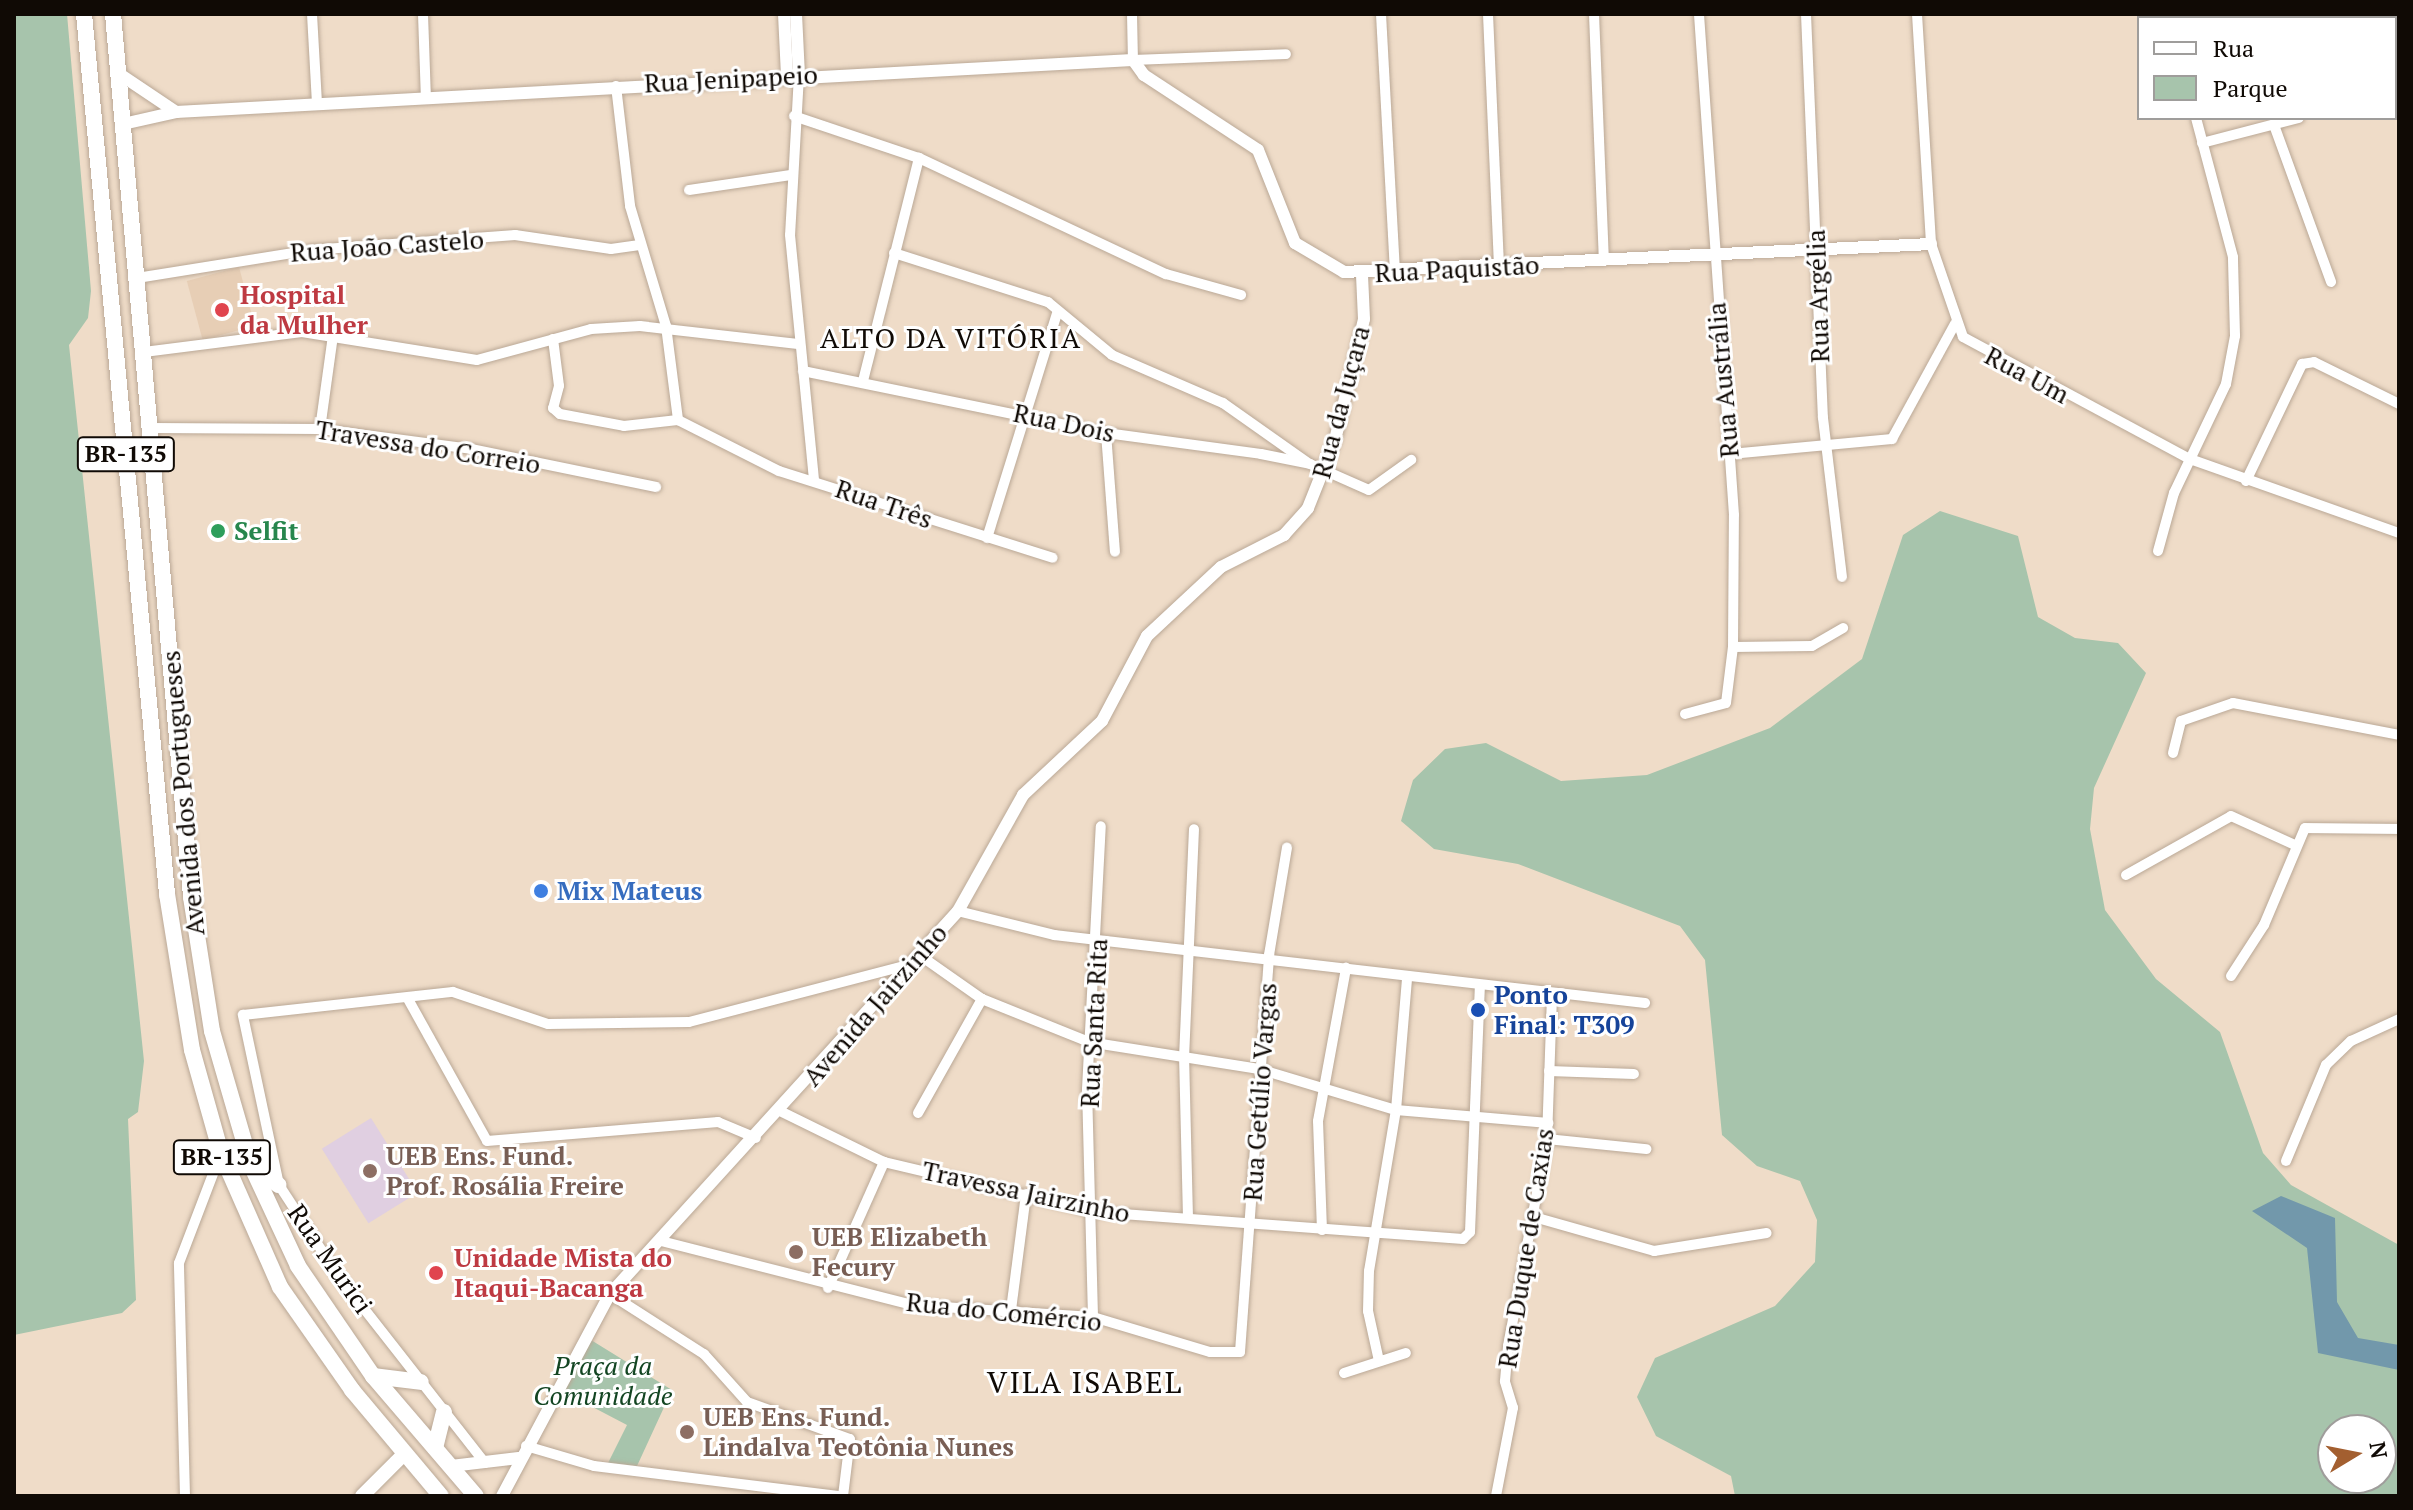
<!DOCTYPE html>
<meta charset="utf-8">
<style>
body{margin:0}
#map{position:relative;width:2413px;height:1510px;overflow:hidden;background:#efdcc8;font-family:"PT Serif",serif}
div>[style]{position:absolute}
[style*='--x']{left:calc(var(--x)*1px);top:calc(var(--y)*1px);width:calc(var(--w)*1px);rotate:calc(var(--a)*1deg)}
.built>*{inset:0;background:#e7ceb5;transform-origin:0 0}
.education>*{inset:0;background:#e0cfe1;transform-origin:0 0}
.green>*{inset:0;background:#a7c4ac}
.water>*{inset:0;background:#7298ab}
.roads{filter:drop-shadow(0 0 2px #baa896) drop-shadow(0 0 2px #baa896)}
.minor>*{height:10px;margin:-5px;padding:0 5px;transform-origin:5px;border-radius:5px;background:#fff}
.tertiary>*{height:12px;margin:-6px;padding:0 6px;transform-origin:6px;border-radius:6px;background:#fff}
.secondary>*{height:14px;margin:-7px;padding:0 7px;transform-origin:7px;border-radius:7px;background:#fff}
.trunk>*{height:16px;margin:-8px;padding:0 8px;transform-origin:8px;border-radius:8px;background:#fff}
.dots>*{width:22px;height:22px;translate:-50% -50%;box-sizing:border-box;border:4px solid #fff;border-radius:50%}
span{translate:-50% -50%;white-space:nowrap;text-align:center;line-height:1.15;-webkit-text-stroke:6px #fff;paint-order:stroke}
.shield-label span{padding:2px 6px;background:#fff;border:2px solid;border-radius:6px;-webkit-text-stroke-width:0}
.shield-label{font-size:24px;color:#100a05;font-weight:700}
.street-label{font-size:26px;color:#100a05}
.health-label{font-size:26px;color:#be3a42;font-weight:700}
.left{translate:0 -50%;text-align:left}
.leisure-label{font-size:26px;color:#27864d;font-weight:700}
.shop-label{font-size:26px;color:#366cbe;font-weight:700}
.transit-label{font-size:26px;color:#164399;font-weight:700}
.education-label{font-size:26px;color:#785e54;font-weight:700}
.park-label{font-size:26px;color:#134522;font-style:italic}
.neighbourhood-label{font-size:28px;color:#100a05;letter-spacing:2px}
.quarter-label{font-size:30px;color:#100a05;letter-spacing:2px}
.frame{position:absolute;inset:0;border:16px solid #100a05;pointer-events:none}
.legend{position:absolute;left:2137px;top:16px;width:260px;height:104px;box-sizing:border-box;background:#fff;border:2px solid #9f9d9b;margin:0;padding:10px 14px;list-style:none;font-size:24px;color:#100a05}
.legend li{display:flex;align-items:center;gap:16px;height:40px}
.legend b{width:40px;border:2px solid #9f9d9b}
.north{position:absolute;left:2317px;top:1414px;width:80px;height:80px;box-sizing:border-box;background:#fff;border:2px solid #9f9d9b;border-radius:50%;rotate:80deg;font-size:22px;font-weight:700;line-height:32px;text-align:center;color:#100a05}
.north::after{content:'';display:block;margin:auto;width:28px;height:36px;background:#a35f30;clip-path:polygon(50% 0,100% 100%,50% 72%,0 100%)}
</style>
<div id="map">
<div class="built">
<div style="left:239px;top:267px;width:61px;height:54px;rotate:75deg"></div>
</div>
<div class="education">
<div style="left:371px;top:1118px;width:88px;height:58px;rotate:58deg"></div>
</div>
<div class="green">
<div style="clip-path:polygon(14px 14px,67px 14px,91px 291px,88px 318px,69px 345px,144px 1061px,138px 1112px,128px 1119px,136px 1300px,122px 1313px,14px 1335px)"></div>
<div style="clip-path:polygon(evenodd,1940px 511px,2018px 536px,2038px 617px,2075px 638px,2118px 643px,2146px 673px,2094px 788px,2090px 829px,2105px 910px,2156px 979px,2220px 1032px,2263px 1153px,2291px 1185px,2399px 1245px,2399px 1496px,1735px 1496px,1731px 1476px,1656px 1436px,1637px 1397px,1655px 1358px,1775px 1306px,1815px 1262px,1817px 1220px,1800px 1181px,1757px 1166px,1722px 1135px,1705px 960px,1680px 926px,1518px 864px,1434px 849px,1401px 821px,1413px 780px,1445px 749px,1486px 743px,1561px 781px,1647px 775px,1770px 728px,1862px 659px,1903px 535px,1940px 511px,2333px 1430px,2381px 1430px,2381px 1478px,2333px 1478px,2333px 1430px)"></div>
<div style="clip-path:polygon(591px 1340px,672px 1390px,637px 1466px,608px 1463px,627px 1425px,562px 1391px)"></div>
</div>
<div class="water">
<div style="clip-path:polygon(2281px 1196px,2335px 1218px,2337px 1302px,2358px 1338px,2399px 1345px,2399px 1370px,2318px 1353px,2307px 1248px,2252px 1211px)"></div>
</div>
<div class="roads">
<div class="minor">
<div style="--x:312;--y:14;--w:90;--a:86.8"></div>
<div style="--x:423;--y:14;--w:84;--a:88"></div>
<div style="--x:1132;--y:14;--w:46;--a:88.8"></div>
<div style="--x:1133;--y:60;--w:153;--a:-2.2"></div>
<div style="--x:1381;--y:14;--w:259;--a:86.9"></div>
<div style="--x:1488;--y:14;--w:252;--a:87.5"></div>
<div style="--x:1594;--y:14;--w:247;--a:87.7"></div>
<div style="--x:1806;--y:14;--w:404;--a:87.6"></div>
<div style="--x:1823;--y:418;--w:160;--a:83.2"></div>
<div style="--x:1917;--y:14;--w:230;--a:86.5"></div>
<div style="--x:1931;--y:244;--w:98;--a:71"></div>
<div style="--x:1963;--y:337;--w:258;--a:28.3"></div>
<div style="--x:2190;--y:459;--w:222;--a:19.5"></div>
<div style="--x:2172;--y:14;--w:4;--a:76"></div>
<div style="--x:2379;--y:14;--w:5;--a:53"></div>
<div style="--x:2395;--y:37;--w:6;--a:51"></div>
<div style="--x:2395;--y:72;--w:4;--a:-27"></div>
<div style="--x:799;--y:75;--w:160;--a:93.2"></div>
<div style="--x:790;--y:235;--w:245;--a:84.4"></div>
<div style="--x:616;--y:86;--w:121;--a:83.3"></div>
<div style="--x:630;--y:206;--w:125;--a:73.3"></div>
<div style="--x:666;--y:326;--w:95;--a:82.7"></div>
<div style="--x:794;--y:116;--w:132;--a:18.6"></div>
<div style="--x:919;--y:158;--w:273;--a:25.2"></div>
<div style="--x:1166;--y:274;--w:78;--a:15.6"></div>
<div style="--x:2274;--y:125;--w:167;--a:70"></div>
<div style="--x:2202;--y:143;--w:100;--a:-14.5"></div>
<div style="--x:689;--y:190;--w:103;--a:-8.4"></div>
<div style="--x:894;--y:253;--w:162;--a:17.7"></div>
<div style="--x:1048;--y:302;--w:83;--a:39.6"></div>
<div style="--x:1112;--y:355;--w:121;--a:23.4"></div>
<div style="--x:1223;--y:403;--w:104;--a:35.2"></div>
<div style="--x:137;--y:278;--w:176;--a:-9.1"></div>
<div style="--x:311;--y:250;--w:205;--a:-4.2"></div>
<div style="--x:515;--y:235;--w:97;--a:8.3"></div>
<div style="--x:611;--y:249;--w:27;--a:-8"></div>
<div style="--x:553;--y:339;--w:47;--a:82.7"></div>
<div style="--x:559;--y:386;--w:23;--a:105"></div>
<div style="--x:553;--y:408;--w:9;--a:41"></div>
<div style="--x:560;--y:414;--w:65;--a:10.6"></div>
<div style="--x:624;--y:426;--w:54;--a:-6.3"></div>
<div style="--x:678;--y:420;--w:113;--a:26.8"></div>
<div style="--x:779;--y:471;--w:287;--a:17.6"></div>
<div style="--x:144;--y:352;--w:159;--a:-7.2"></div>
<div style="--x:302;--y:332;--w:177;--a:9.1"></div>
<div style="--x:477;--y:360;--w:118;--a:-15.2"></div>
<div style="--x:591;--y:329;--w:49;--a:-3.5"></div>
<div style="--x:640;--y:326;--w:159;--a:6.5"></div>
<div style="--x:803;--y:371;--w:309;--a:11.6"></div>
<div style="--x:1106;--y:433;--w:156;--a:7.7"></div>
<div style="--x:1261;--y:454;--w:50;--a:11.5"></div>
<div style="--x:1310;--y:464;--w:64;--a:23.8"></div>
<div style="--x:1369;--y:490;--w:52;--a:-35.5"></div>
<div style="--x:863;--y:381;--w:230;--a:-75.9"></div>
<div style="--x:150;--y:428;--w:170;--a:0.3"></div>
<div style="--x:320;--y:429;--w:152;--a:7.5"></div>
<div style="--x:471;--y:449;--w:189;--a:11.6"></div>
<div style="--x:320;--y:429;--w:95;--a:-82.1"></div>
<div style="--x:1106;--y:433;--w:119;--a:85.7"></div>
<div style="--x:1730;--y:454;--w:163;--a:-5.3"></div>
<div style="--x:1892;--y:439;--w:131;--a:-61.3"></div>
<div style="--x:2246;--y:481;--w:130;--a:-64.4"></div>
<div style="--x:2302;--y:364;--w:12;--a:-9"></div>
<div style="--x:2314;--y:362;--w:95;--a:26.3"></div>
<div style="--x:987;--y:538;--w:236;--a:-72.7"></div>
<div style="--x:2158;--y:551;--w:60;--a:-74.6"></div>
<div style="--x:2174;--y:493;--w:121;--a:-64.5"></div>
<div style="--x:2226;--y:384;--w:49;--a:-79.4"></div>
<div style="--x:2235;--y:336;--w:79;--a:-91.5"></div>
<div style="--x:2233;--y:257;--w:144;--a:-104.9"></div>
<div style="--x:1733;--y:647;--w:79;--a:-0.7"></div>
<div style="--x:1812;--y:646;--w:36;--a:-30"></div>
<div style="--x:1685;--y:714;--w:42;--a:-15"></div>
<div style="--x:1726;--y:703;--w:56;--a:-82.9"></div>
<div style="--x:1733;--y:647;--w:132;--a:-89.6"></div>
<div style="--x:1734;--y:515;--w:502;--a:-94"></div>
<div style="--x:2173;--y:753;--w:33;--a:-76"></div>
<div style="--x:2181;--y:721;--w:55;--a:-19.1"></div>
<div style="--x:2233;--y:703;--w:169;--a:10.9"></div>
<div style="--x:2126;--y:875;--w:120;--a:-29.3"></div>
<div style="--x:2231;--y:816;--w:72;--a:24.4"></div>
<div style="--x:958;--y:911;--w:99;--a:14"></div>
<div style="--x:1054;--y:935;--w:595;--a:6.56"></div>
<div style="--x:918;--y:954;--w:78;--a:35.1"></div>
<div style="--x:982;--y:999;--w:115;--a:21.9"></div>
<div style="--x:1089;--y:1042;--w:172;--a:9"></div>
<div style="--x:1259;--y:1069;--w:143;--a:16.7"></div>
<div style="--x:1396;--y:1110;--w:153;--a:4.9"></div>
<div style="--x:2231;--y:976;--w:61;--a:-57.1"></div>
<div style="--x:2264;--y:925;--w:105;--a:-67.1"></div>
<div style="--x:2305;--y:828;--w:94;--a:0.6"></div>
<div style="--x:408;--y:999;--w:162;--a:60.9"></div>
<div style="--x:487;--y:1141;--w:232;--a:-4.7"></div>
<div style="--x:718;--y:1122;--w:41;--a:22.8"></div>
<div style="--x:1549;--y:1071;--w:85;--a:2"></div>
<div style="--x:782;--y:1112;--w:114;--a:26.1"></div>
<div style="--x:884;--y:1162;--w:217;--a:13.3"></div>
<div style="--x:1095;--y:1212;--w:369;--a:4.2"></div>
<div style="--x:1463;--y:1239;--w:10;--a:-45"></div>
<div style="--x:1470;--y:1232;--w:244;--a:-87.7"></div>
<div style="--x:918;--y:1113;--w:131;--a:-60.7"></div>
<div style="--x:1547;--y:1139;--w:100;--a:5.8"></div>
<div style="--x:2286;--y:1161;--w:104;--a:-67.4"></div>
<div style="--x:2326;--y:1065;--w:35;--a:-44"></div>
<div style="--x:2351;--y:1041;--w:53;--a:-24.6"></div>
<div style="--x:1534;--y:1217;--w:125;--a:15.8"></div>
<div style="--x:1654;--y:1251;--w:114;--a:-9.1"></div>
<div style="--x:1188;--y:1218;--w:160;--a:-91.4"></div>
<div style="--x:1184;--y:1058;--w:229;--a:-87.5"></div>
<div style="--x:1322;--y:1230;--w:109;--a:-92.1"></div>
<div style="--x:1318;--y:1121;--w:156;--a:-79.6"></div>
<div style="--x:661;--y:1241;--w:260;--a:14.3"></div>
<div style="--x:913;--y:1305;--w:180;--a:3.8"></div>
<div style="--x:1093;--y:1317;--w:122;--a:16.7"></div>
<div style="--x:1210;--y:1352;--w:30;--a:0"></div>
<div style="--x:1240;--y:1352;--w:398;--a:-85.8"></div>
<div style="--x:1269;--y:955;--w:109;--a:-80.5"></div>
<div style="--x:828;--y:1288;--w:138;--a:-66"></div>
<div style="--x:610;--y:1294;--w:112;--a:32.6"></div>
<div style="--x:704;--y:1354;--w:64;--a:48.1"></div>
<div style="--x:747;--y:1402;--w:109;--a:19.8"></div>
<div style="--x:850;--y:1439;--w:57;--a:97"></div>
<div style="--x:1011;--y:1310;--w:117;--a:-82.6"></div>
<div style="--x:1093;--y:1317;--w:228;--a:-91.5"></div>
<div style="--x:1087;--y:1089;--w:263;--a:-87"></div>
<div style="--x:1379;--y:1361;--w:51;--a:-102.4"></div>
<div style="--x:1368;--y:1311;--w:40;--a:-88.6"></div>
<div style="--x:1369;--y:1271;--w:163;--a:-80.5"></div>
<div style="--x:1396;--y:1110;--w:132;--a:-85.2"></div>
<div style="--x:1344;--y:1373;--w:65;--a:-17.9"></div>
<div style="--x:526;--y:1446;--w:71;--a:16.4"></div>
<div style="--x:594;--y:1466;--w:246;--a:7"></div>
<div style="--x:485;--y:1463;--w:240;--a:-128.1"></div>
<div style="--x:337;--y:1274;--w:106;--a:-123.1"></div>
<div style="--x:279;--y:1185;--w:174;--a:-102"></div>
<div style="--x:243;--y:1015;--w:211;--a:-6.3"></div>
<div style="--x:453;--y:992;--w:100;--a:18.6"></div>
<div style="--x:548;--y:1024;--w:141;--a:-0.8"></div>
<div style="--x:689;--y:1022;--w:226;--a:-14.6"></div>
<div style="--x:185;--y:1496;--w:233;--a:-91.5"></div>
<div style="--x:179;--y:1263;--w:118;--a:-69.1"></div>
<div style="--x:1496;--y:1496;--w:90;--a:-79.1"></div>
<div style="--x:1513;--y:1408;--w:28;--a:-107"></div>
<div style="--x:1505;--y:1381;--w:35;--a:-85"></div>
<div style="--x:1508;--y:1346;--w:211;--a:-79.3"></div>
<div style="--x:1547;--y:1139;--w:142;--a:-88"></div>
</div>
<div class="tertiary">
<div style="--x:784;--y:14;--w:62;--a:87.2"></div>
<div style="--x:796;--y:14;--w:61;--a:87.2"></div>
<div style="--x:118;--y:73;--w:70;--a:33.9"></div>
<div style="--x:123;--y:124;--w:54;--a:-12.8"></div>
<div style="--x:176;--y:112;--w:958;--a:-3.11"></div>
<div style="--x:1133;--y:60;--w:19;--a:54"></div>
<div style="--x:1144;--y:75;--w:136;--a:33.3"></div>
<div style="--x:1258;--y:150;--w:100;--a:68.3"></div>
<div style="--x:1295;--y:243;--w:57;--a:30.6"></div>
<div style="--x:1344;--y:272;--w:588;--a:-2.73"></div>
<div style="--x:451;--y:1466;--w:68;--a:-6.7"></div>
<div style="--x:502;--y:1496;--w:229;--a:-61.9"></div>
<div style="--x:610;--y:1294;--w:517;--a:-47.74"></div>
<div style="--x:958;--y:911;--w:133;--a:-60.7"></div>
<div style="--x:1023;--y:795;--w:108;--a:-43.1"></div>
<div style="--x:1102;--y:721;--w:96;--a:-62.1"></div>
<div style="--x:1147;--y:636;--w:101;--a:-43"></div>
<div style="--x:1221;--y:567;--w:71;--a:-26.9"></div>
<div style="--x:1284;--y:535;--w:36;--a:-48"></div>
<div style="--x:1308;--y:508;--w:73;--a:-68.3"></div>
<div style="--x:1335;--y:440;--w:124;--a:-76.5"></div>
<div style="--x:1364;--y:319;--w:44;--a:-92.6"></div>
</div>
<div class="secondary">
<div style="--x:362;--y:1496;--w:61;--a:-45"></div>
</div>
<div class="trunk">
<div style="--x:84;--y:14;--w:884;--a:84.61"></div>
<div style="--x:167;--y:894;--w:158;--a:80.9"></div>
<div style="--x:192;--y:1050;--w:107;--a:74.3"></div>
<div style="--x:221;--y:1153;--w:146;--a:66.2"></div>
<div style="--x:280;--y:1287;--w:126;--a:55"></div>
<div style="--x:352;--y:1390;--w:138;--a:50"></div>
<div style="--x:113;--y:14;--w:886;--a:84.95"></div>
<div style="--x:191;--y:897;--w:136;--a:81.1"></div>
<div style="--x:212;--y:1031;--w:140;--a:73.8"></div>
<div style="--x:251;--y:1165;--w:111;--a:65"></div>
<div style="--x:298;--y:1266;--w:133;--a:55.7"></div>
<div style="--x:373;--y:1376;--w:158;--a:49.4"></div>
<div style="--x:251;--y:1165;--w:34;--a:36"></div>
<div style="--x:373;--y:1376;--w:48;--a:7.1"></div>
<div style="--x:435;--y:1448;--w:37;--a:-76"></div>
</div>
</div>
<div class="dots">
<div style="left:222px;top:310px;background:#e0444e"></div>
<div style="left:218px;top:531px;background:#2e9e5b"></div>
<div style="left:541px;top:891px;background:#3f7fe0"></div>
<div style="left:1478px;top:1010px;background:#1a4fb4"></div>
<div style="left:370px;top:1171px;background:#8d6e63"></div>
<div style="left:796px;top:1252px;background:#8d6e63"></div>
<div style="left:436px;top:1273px;background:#e0444e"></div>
<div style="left:687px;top:1432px;background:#8d6e63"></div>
</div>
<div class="shield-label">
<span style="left:126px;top:454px">BR-135</span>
<span style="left:222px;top:1157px">BR-135</span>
</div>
<div class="street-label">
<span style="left:731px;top:79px;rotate:-3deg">Rua Jenipapeio</span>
<span style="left:387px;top:246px;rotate:-4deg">Rua João Castelo</span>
<span style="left:1457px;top:269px;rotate:-3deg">Rua Paquistão</span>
<span style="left:1818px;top:296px;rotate:-92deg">Rua Argélia</span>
<span style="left:2027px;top:375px;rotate:28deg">Rua Um</span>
<span style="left:1723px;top:380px;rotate:-95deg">Rua Austrália</span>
<span style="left:1341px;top:402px;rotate:-75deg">Rua da Juçara</span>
<span style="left:1064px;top:423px;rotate:12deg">Rua Dois</span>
<span style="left:428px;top:447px;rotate:9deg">Travessa do Correio</span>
<span style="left:884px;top:504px;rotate:19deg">Rua Três</span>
<span style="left:183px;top:793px;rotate:-95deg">Avenida dos Portugueses</span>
<span style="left:875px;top:1005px;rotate:-49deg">Avenida Jairzinho</span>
<span style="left:1094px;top:1023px;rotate:-87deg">Rua Santa Rita</span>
<span style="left:1260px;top:1092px;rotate:-86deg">Rua Getúlio Vargas</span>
<span style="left:1026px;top:1192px;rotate:12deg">Travessa Jairzinho</span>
<span style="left:1526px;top:1248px;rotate:-81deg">Rua Duque de Caxias</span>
<span style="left:330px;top:1259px;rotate:55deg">Rua Murici</span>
<span style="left:1004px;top:1312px;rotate:6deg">Rua do Comércio</span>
</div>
<div class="health-label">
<span class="left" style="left:240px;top:310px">Hospital<br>da Mulher</span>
<span class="left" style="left:454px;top:1273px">Unidade Mista do<br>Itaqui-Bacanga</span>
</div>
<div class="leisure-label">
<span class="left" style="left:234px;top:531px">Selfit</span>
</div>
<div class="shop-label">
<span class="left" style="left:557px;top:891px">Mix Mateus</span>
</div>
<div class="transit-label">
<span class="left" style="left:1494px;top:1010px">Ponto<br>Final: T309</span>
</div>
<div class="education-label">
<span class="left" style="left:386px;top:1171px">UEB Ens. Fund.<br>Prof. Rosália Freire</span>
<span class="left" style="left:812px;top:1252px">UEB Elizabeth<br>Fecury</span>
<span class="left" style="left:703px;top:1432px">UEB Ens. Fund.<br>Lindalva Teotônia Nunes</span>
</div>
<div class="park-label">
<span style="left:603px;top:1381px">Praça da<br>Comunidade</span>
</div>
<div class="neighbourhood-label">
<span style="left:951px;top:338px">ALTO DA VITÓRIA</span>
</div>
<div class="quarter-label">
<span style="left:1085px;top:1382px">VILA ISABEL</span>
</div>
<div class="frame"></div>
<ul class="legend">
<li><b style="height:10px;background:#fff"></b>Rua</li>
<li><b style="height:22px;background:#a7c4ac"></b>Parque</li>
</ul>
<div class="north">N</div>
</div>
